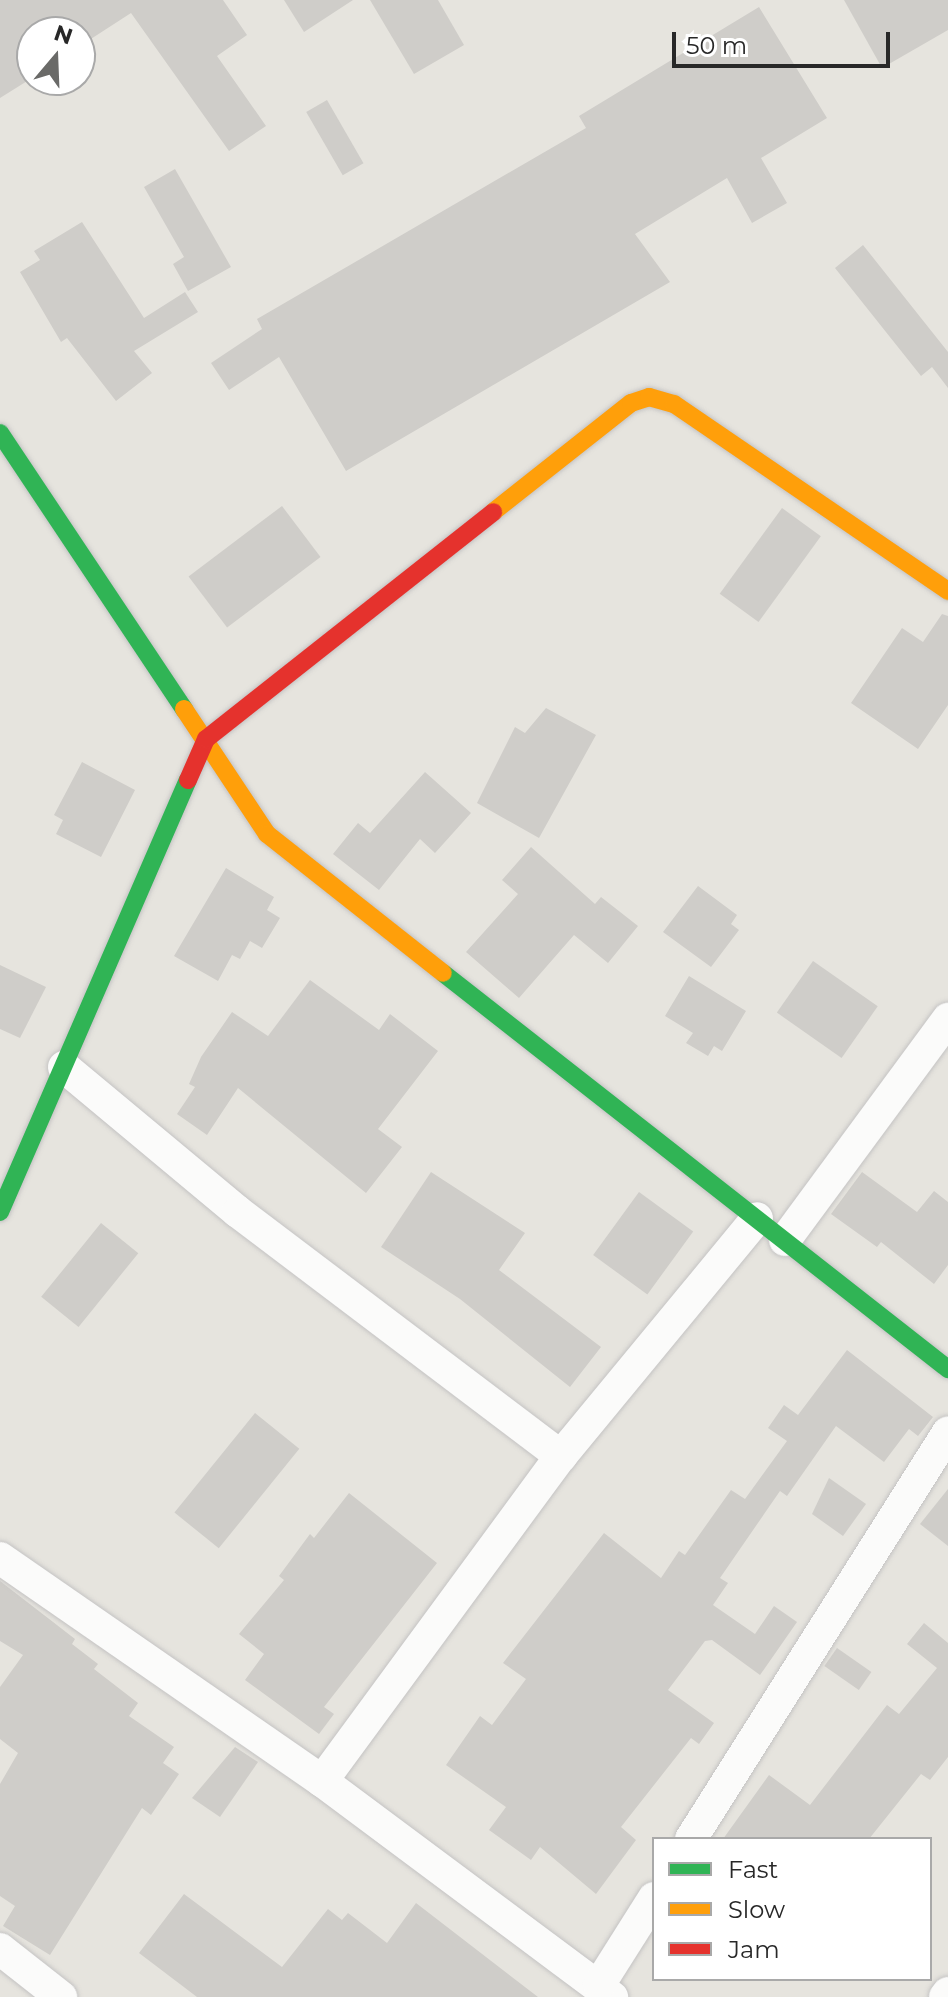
<!DOCTYPE html>
<style>
body{margin:0}
#map{position:relative;width:948px;height:1997px;overflow:hidden;background:#e6e4de;font-family:Montserrat,sans-serif}
div>[style]{position:absolute}
[style*='--x']{left:calc(var(--x)*1px);top:calc(var(--y)*1px);width:calc(var(--w)*1px);rotate:calc(var(--a)*1deg)}
.building>*{inset:0;background:#cfcdc9;transform-origin:0 0}
.roads{filter:drop-shadow(0 0 2px #c4c3c3) drop-shadow(0 0 2px #c4c3c3)}
.street>*{height:32px;margin:-16px;padding:0 16px;transform-origin:16px;border-radius:16px;background:#fbfbfa}
.fast>*{height:18px;margin:-9px;padding:0 9px;transform-origin:9px;border-radius:9px;background:#30b455}
.slow>*{height:18px;margin:-9px;padding:0 9px;transform-origin:9px;border-radius:9px;background:#ff9f0a}
.jam>*{height:18px;margin:-9px;padding:0 9px;transform-origin:9px;border-radius:9px;background:#e5322d}
span{translate:-50% -50%;white-space:nowrap;text-align:center;line-height:1.15;-webkit-text-stroke:8px #fff;paint-order:stroke}
.legend{position:absolute;left:652px;top:1837px;width:280px;height:144px;box-sizing:border-box;background:#fff;border:2px solid #a9a9a9;margin:0;padding:10px 14px;list-style:none;font-size:24px;color:#282828}
.legend li{display:flex;align-items:center;gap:16px;height:40px}
.legend b{width:40px;border:2px solid #a9a9a9}
.north{position:absolute;left:16px;top:16px;width:80px;height:80px;box-sizing:border-box;background:#fff;border:2px solid #a9a9a9;border-radius:50%;rotate:19deg;font-size:22px;font-weight:700;line-height:32px;text-align:center;color:#282828}
.north::after{content:'';display:block;margin:auto;width:28px;height:36px;background:#6a6a68;clip-path:polygon(50% 0,100% 100%,50% 72%,0 100%)}
.scale{position:absolute;left:672px;top:32px;width:218px;height:36px;box-sizing:border-box;border:4px solid #282828;border-top:0;padding-left:10px;font-size:24px;line-height:28px;white-space:nowrap;color:#282828;-webkit-text-stroke:6px #fff;paint-order:stroke}
</style>
<div id="map">
<div class="building">
<div style="clip-path:polygon(0 0,223px 0,247px 35px,217px 56px,266px 126px,229px 151px,131px 13px,80px 46px,80px 32px,32px 32px,32px 78px,0 98px)"></div>
<div style="clip-path:polygon(284px 0,353px 0,304px 32px)"></div>
<div style="clip-path:polygon(370px 0,438px 0,464px 45px,414px 74px)"></div>
<div style="clip-path:polygon(844px 0,948px 0,948px 30px,882px 68px)"></div>
<div style="clip-path:polygon(759px 7px,827px 118px,761px 158px,787px 203px,752px 223px,727px 178px,635px 234px,670px 282px,346px 471px,279px 357px,229px 390px,211px 363px,262px 329px,257px 319px,586px 128px,579px 116px)"></div>
<div style="left:327px;top:100px;width:73px;height:24px;rotate:60deg"></div>
<div style="clip-path:polygon(175px 169px,231px 267px,188px 291px,173px 264px,184px 257px,144px 187px)"></div>
<div style="clip-path:polygon(82px 222px,144px 318px,185px 292px,198px 312px,134px 351px,152px 373px,116px 401px,67px 338px,61px 342px,20px 272px,40px 260px,34px 251px)"></div>
<div style="clip-path:polygon(863px 245px,948px 352px,948px 388px,932px 367px,921px 376px,835px 268px)"></div>
<div style="left:282px;top:506px;width:64px;height:117px;rotate:53deg"></div>
<div style="left:782px;top:508px;width:48px;height:106px;rotate:36deg"></div>
<div style="clip-path:polygon(942px 614px,948px 616px,948px 705px,918px 749px,851px 703px,902px 628px,923px 642px)"></div>
<div style="clip-path:polygon(546px 708px,596px 735px,539px 838px,477px 803px,515px 727px,525px 733px)"></div>
<div style="clip-path:polygon(82px 762px,135px 790px,101px 857px,56px 834px,63px 820px,54px 815px)"></div>
<div style="clip-path:polygon(425px 772px,471px 813px,435px 853px,420px 839px,379px 890px,333px 854px,358px 823px,370px 833px)"></div>
<div style="clip-path:polygon(531px 847px,595px 904px,601px 897px,638px 926px,608px 963px,574px 935px,519px 998px,466px 952px,518px 894px,502px 880px)"></div>
<div style="clip-path:polygon(226px 868px,274px 897px,267px 910px,280px 918px,262px 948px,250px 941px,240px 959px,232px 955px,218px 981px,174px 956px)"></div>
<div style="clip-path:polygon(698px 886px,737px 915px,731px 924px,739px 930px,711px 967px,663px 932px)"></div>
<div style="left:813px;top:961px;width:79px;height:63px;rotate:35deg"></div>
<div style="clip-path:polygon(0 965px,46px 987px,20px 1038px,0 1029px)"></div>
<div style="clip-path:polygon(689px 976px,746px 1011px,722px 1051px,714px 1046px,708px 1056px,686px 1043px,693px 1033px,665px 1016px)"></div>
<div style="clip-path:polygon(310px 980px,379px 1030px,390px 1014px,438px 1051px,378px 1129px,402px 1147px,366px 1193px,238px 1088px,207px 1135px,177px 1114px,195px 1087px,189px 1084px,201px 1057px,232px 1012px,268px 1036px)"></div>
<div style="clip-path:polygon(431px 1172px,525px 1233px,499px 1270px,601px 1347px,570px 1387px,460px 1299px,381px 1247px)"></div>
<div style="clip-path:polygon(862px 1172px,917px 1212px,934px 1191px,948px 1202px,948px 1265px,934px 1284px,881px 1242px,877px 1247px,831px 1214px)"></div>
<div style="left:639px;top:1192px;width:67px;height:78px;rotate:36deg"></div>
<div style="left:101px;top:1223px;width:48px;height:95px;rotate:39deg"></div>
<div style="clip-path:polygon(847px 1350px,933px 1417px,918px 1436px,909px 1429px,884px 1462px,836px 1426px,787px 1496px,780px 1491px,720px 1578px,728px 1583px,713px 1605px,755px 1634px,774px 1606px,797px 1622px,760px 1675px,712px 1640px,705px 1641px,668px 1690px,714px 1723px,699px 1744px,691px 1738px,621px 1827px,636px 1840px,596px 1894px,540px 1847px,531px 1860px,489px 1830px,506px 1807px,446px 1765px,480px 1716px,492px 1725px,526px 1679px,503px 1663px,604px 1533px,661px 1578px,679px 1551px,685px 1555px,731px 1490px,745px 1499px,787px 1441px,768px 1428px,784px 1405px,798px 1415px)"></div>
<div style="left:255px;top:1413px;width:57px;height:128px;rotate:39deg"></div>
<div style="clip-path:polygon(829px 1478px,866px 1504px,843px 1536px,812px 1514px)"></div>
<div style="clip-path:polygon(948px 1489px,948px 1546px,920px 1524px)"></div>
<div style="clip-path:polygon(349px 1493px,437px 1563px,324px 1707px,334px 1714px,319px 1734px,245px 1680px,264px 1654px,239px 1634px,284px 1580px,279px 1576px,310px 1534px,314px 1538px)"></div>
<div style="clip-path:polygon(0 1581px,75px 1639px,72px 1644px,98px 1664px,94px 1669px,138px 1703px,129px 1716px,174px 1747px,163px 1763px,179px 1774px,151px 1815px,142px 1808px,50px 1955px,3px 1926px,15px 1906px,0 1896px,0 1784px,18px 1753px,0 1739px,0 1687px,23px 1655px,0 1641px)"></div>
<div style="clip-path:polygon(924px 1623px,948px 1643px,948px 1757px,930px 1780px,921px 1774px,869px 1839px,723px 1839px,769px 1775px,810px 1805px,887px 1705px,899px 1714px,937px 1668px,907px 1644px)"></div>
<div style="left:837px;top:1648px;width:42px;height:22px;rotate:35deg"></div>
<div style="clip-path:polygon(235px 1747px,258px 1762px,220px 1817px,192px 1798px)"></div>
<div style="clip-path:polygon(184px 1894px,282px 1967px,328px 1909px,342px 1920px,348px 1913px,387px 1943px,416px 1903px,538px 1997px,197px 1997px,139px 1953px)"></div>
</div>
<div class="roads">
<div class="street">
<div style="--x:64;--y:1067;--w:226;--a:39.8"></div>
<div style="--x:238;--y:1212;--w:405;--a:37.1"></div>
<div style="--x:785;--y:1240;--w:275;--a:-53.6"></div>
<div style="--x:0;--y:1558;--w:392;--a:34.7"></div>
<div style="--x:322;--y:1781;--w:362;--a:36.7"></div>
<div style="--x:322;--y:1781;--w:403;--a:-53.7"></div>
<div style="--x:561;--y:1456;--w:308;--a:-50.5"></div>
<div style="--x:691;--y:1839;--w:481;--a:-57.7"></div>
<div style="--x:0;--y:1949;--w:78;--a:38.2"></div>
<div style="--x:599;--y:1985;--w:103;--a:-57.7"></div>
<div style="--x:945;--y:1997;--w:5;--a:-53"></div>
</div>
<div class="fast">
<div style="--x:0;--y:433;--w:332;--a:56.3"></div>
<div style="--x:443;--y:973;--w:642;--a:38.1"></div>
<div style="--x:0;--y:1212;--w:471;--a:-66.5"></div>
</div>
<div class="slow">
<div style="--x:493;--y:512;--w:176;--a:-38.3"></div>
<div style="--x:631;--y:403;--w:19;--a:-18"></div>
<div style="--x:649;--y:397;--w:26;--a:16"></div>
<div style="--x:674;--y:404;--w:332;--a:34.3"></div>
<div style="--x:184;--y:709;--w:150;--a:56.4"></div>
<div style="--x:267;--y:834;--w:224;--a:38.3"></div>
</div>
<div class="jam">
<div style="--x:188;--y:780;--w:45;--a:-66.3"></div>
<div style="--x:206;--y:739;--w:366;--a:-38.3"></div>
</div>
</div>
<ul class="legend">
<li><b style="height:10px;background:#30b455"></b>Fast</li>
<li><b style="height:10px;background:#ff9f0a"></b>Slow</li>
<li><b style="height:10px;background:#e5322d"></b>Jam</li>
</ul>
<div class="north">N</div>
<div class="scale">50 m</div>
</div>
